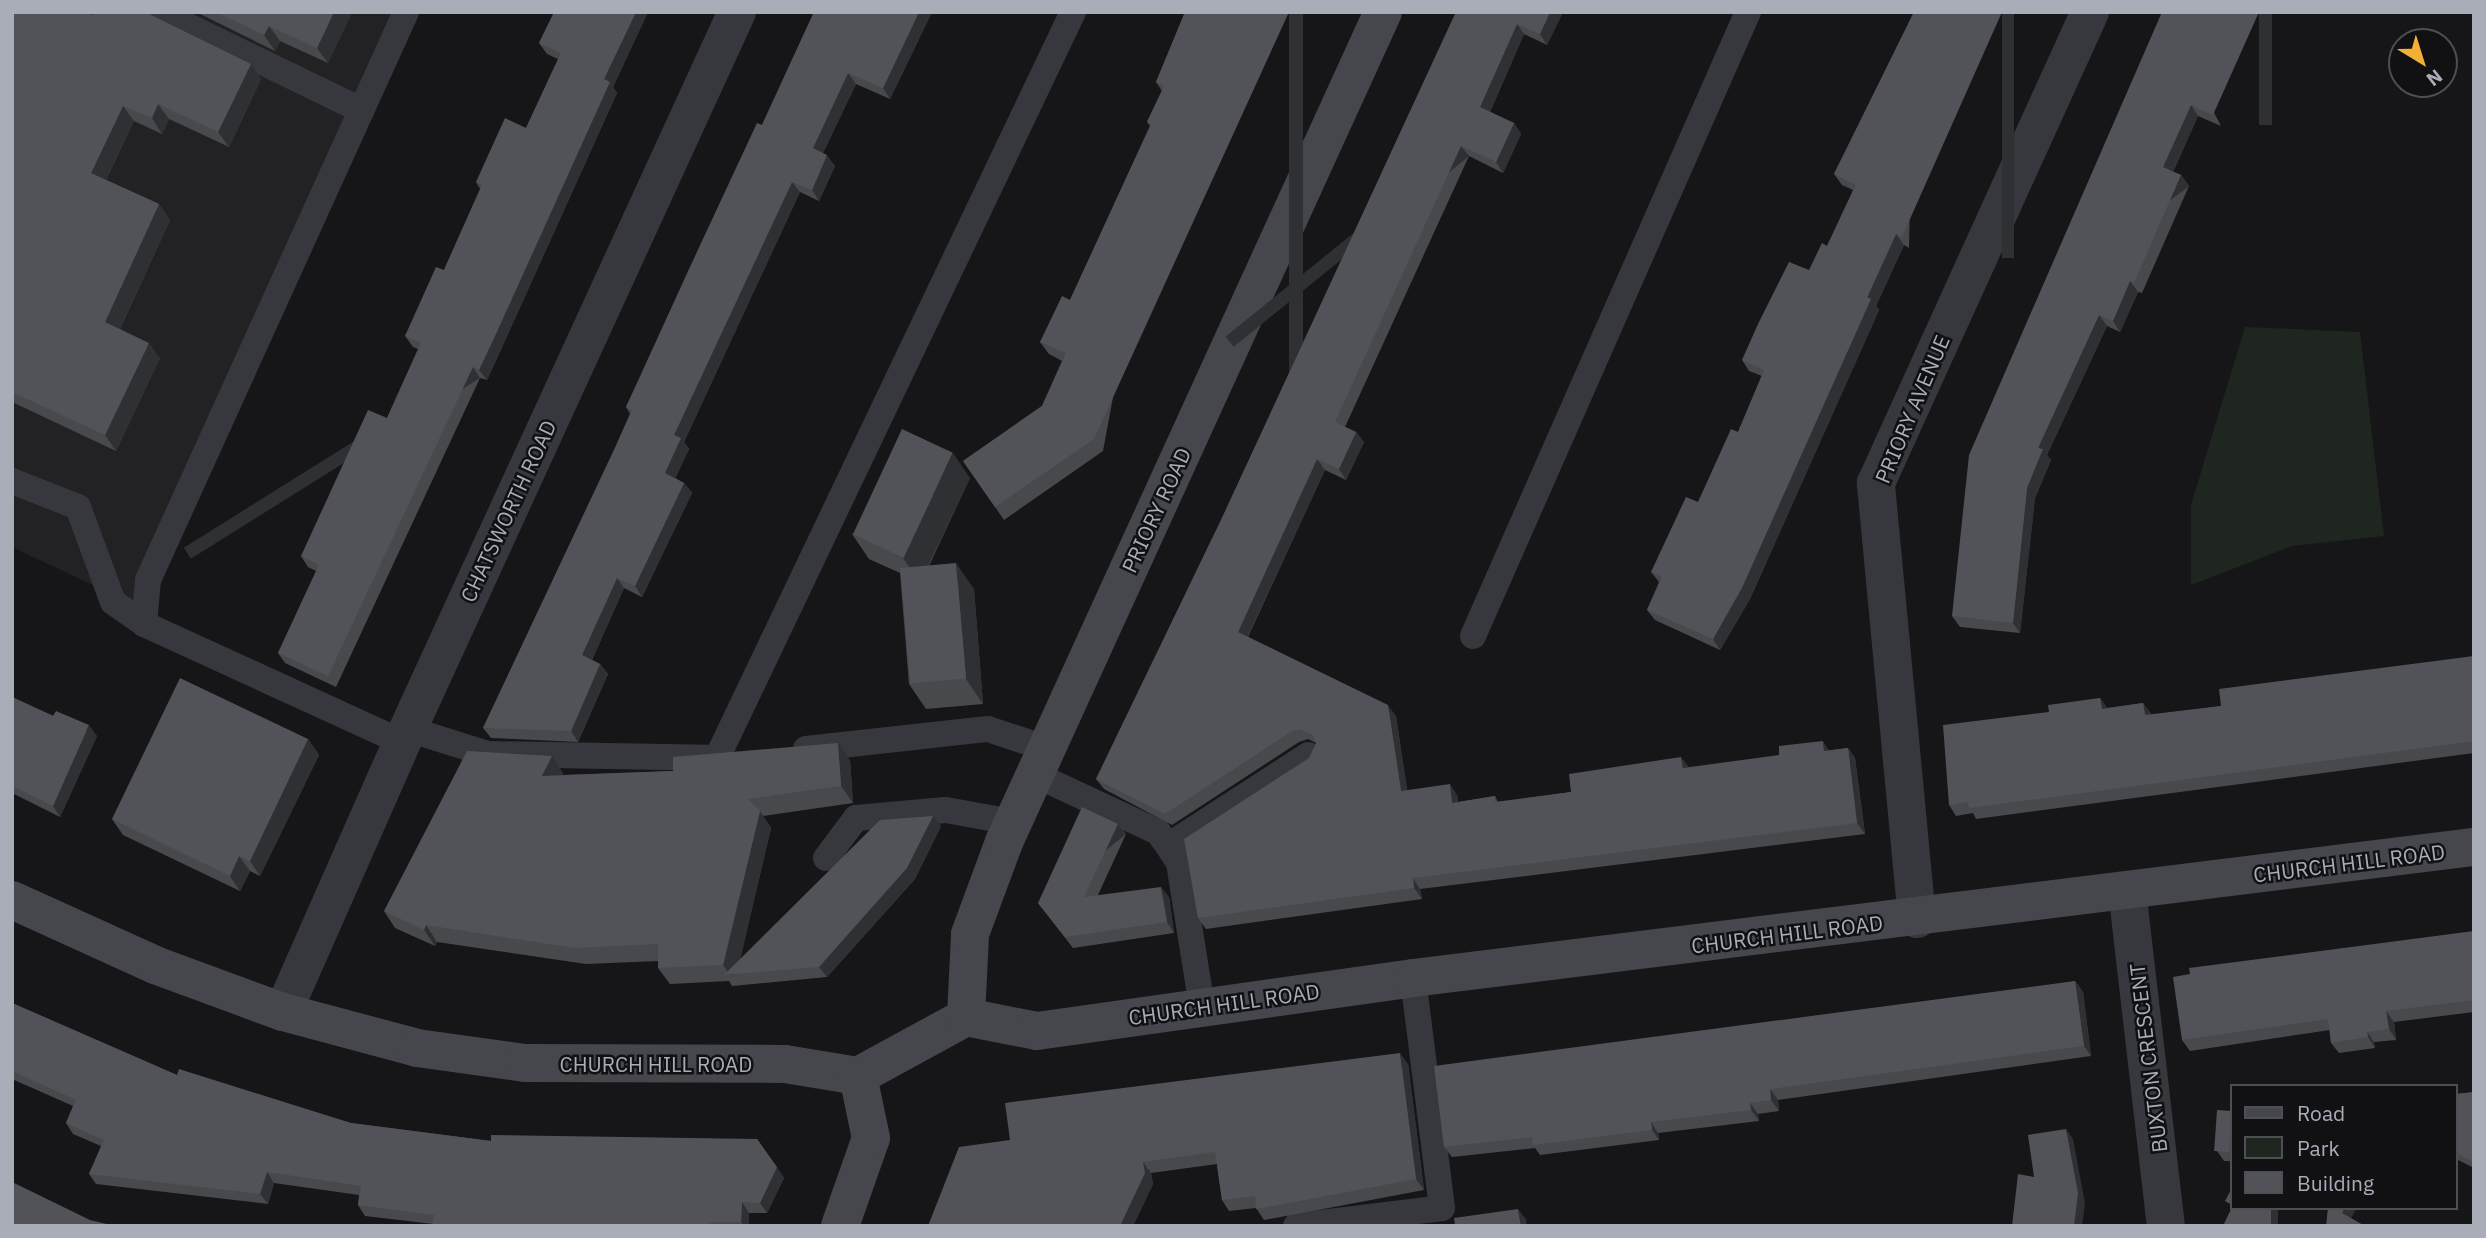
<!DOCTYPE html>
<style>
body{margin:0}
#map{position:relative;width:2486px;height:1238px;overflow:hidden;background:#161618;font-family:"IBM Plex Sans",sans-serif}
div>[style]{position:absolute}
[style*='--x']{left:calc(var(--x)*1px);top:calc(var(--y)*1px);width:calc(var(--w)*1px);rotate:calc(var(--a)*1deg)}
.built>*{inset:0;background:#222225}
.green>*{inset:0;background:#1e261f}
.lane>*{height:26px;margin:-13px;padding:0 13px;transform-origin:13px;border-radius:13px;background:#37383d}
.street>*{height:38px;margin:-19px;padding:0 19px;transform-origin:19px;border-radius:19px;background:#37383d}
.secondary>*{height:38px;margin:-19px;padding:0 19px;transform-origin:19px;border-radius:19px;background:#45474d}
.wall>*{inset:0;background:#47494d}
.shaded-wall>*{inset:0;background:#2f3033;transform-origin:0 0}
.building>*{inset:0;background:#525359;transform-origin:0 0}
span{translate:-50% -50%;white-space:nowrap;text-align:center;line-height:1.15;-webkit-text-stroke:5px #111113;paint-order:stroke}
.street-label{font-size:21px;color:#a8adb8}
.frame{position:absolute;inset:0;border:14px solid #a8adb8;pointer-events:none}
.legend{position:absolute;left:2230px;top:1084px;width:228px;height:126px;box-sizing:border-box;background:#111113;border:2px solid #4d4f55;margin:0;padding:9px 12px;list-style:none;font-size:21px;color:#a8adb8}
.legend li{display:flex;align-items:center;gap:14px;height:35px}
.legend b{width:35px;border:2px solid #4d4f55}
.north{position:absolute;left:2388px;top:28px;width:70px;height:70px;box-sizing:border-box;background:#111113;border:2px solid #4d4f55;border-radius:50%;rotate:142deg;font-size:19px;font-weight:700;line-height:28px;text-align:center;color:#a8adb8}
.north::after{content:'';display:block;margin:auto;width:24px;height:32px;background:#f2b134;clip-path:polygon(50% 0,100% 100%,50% 72%,0 100%)}
</style>
<div id="map">
<div class="built">
<div style="clip-path:polygon(12px 12px,401px 12px,131px 603px,12px 547px)"></div>
</div>
<div class="green">
<div style="clip-path:polygon(2245px 327px,2360px 332px,2384px 536px,2292px 546px,2191px 585px,2191px 505px)"></div>
</div>
<div class="lane">
<div style="--x:159;--y:12;--w:225;--a:25.9"></div>
<div style="--x:12;--y:481;--w:71;--a:21.5"></div>
<div style="--x:78;--y:507;--w:101;--a:69.8"></div>
<div style="--x:113;--y:602;--w:38;--a:35"></div>
<div style="--x:144;--y:624;--w:284;--a:24.6"></div>
<div style="--x:144;--y:624;--w:44;--a:-84.8"></div>
<div style="--x:148;--y:580;--w:624;--a:-65.57"></div>
<div style="--x:1473;--y:636;--w:682;--a:-66.22"></div>
<div style="--x:408;--y:729;--w:84;--a:17.4"></div>
<div style="--x:488;--y:754;--w:220;--a:1"></div>
<div style="--x:806;--y:749;--w:183;--a:-6.3"></div>
<div style="--x:988;--y:729;--w:60;--a:18.4"></div>
<div style="--x:717;--y:758;--w:827;--a:-64.49"></div>
<div style="--x:1034;--y:774;--w:137;--a:25.1"></div>
<div style="--x:1158;--y:832;--w:17;--a:54"></div>
<div style="--x:1168;--y:846;--w:20;--a:57"></div>
<div style="--x:1179;--y:863;--w:145;--a:80.9"></div>
<div style="--x:1168;--y:846;--w:167;--a:-33"></div>
<div style="--x:826;--y:858;--w:50;--a:-53.1"></div>
<div style="--x:856;--y:818;--w:90;--a:-5.1"></div>
<div style="--x:946;--y:810;--w:67;--a:10.3"></div>
<div style="--x:1296;--y:1226;--w:147;--a:-7"></div>
<div style="--x:1442;--y:1208;--w:232;--a:-97.2"></div>
</div>
<div class="street">
<div style="--x:2127;--y:890;--w:338;--a:83.4"></div>
<div style="--x:1917;--y:919;--w:438;--a:-95.4"></div>
<div style="--x:1876;--y:483;--w:517;--a:-65.57"></div>
<div style="--x:283;--y:1012;--w:295;--a:-66.2"></div>
<div style="--x:402;--y:742;--w:803;--a:-65.35"></div>
</div>
<div class="secondary">
<div style="--x:12;--y:900;--w:157;--a:24.4"></div>
<div style="--x:155;--y:965;--w:136;--a:20.2"></div>
<div style="--x:283;--y:1012;--w:139;--a:15"></div>
<div style="--x:417;--y:1048;--w:109;--a:7.9"></div>
<div style="--x:525;--y:1063;--w:260;--a:0.2"></div>
<div style="--x:785;--y:1064;--w:74;--a:9.3"></div>
<div style="--x:858;--y:1076;--w:123;--a:-28.6"></div>
<div style="--x:966;--y:1017;--w:72;--a:11.2"></div>
<div style="--x:1037;--y:1031;--w:380;--a:-8"></div>
<div style="--x:1413;--y:978;--w:1069;--a:-7.04"></div>
<div style="--x:966;--y:1017;--w:83;--a:-87.2"></div>
<div style="--x:970;--y:934;--w:98;--a:-69.7"></div>
<div style="--x:1004;--y:842;--w:912;--a:-65.46"></div>
<div style="--x:840;--y:1226;--w:93;--a:-70.6"></div>
<div style="--x:871;--y:1138;--w:63;--a:-101.8"></div>
</div>
<div class="wall">
<div style="clip-path:polygon(12px 12px,93px 15px,261px 79px,229px 147px,169px 119px,162px 134px,134px 121px,106px 180px,159px 204px,170px 220px,120px 329px,160px 358px,116px 451px,12px 402px)"></div>
<div style="clip-path:polygon(196px 12px,352px 12px,328px 63px,280px 41px,275px 51px)"></div>
<div style="clip-path:polygon(552px 12px,648px 12px,613px 87px,617px 93px,503px 345px,487px 380px,480px 378px,336px 687px,285px 663px,278px 653px,316px 571px,308px 567px,301px 556px,387px 418px,418px 349px,413px 347px,405px 336px,444px 270px,480px 189px,476px 182px,526px 128px,558px 59px,547px 54px,539px 43px,554px 13px)"></div>
<div style="clip-path:polygon(814px 12px,932px 12px,890px 99px,856px 84px,823px 153px,835px 166px,819px 201px,800px 192px,684px 442px,689px 449px,675px 478px,684px 483px,692px 493px,642px 597px,624px 588px,592px 660px,600px 664px,608px 674px,578px 742px,491px 738px,483px 728px,614px 450px,630px 414px,626px 407px,762px 125px)"></div>
<div style="clip-path:polygon(1185px 12px,1103px 451px,1004px 520px,963px 461px,1042px 406px,1062px 361px,1049px 354px,1040px 342px,1070px 300px,1150px 126px,1147px 122px,1162px 91px,1156px 82px)"></div>
<div style="clip-path:polygon(1456px 12px,1563px 12px,1547px 45px,1524px 34px,1490px 112px,1514px 123px,1521px 134px,1503px 173px,1469px 156px,1345px 427px,1356px 432px,1364px 442px,1346px 480px,1325px 470px,1248px 637px,1396px 716px,1407px 790px,1457px 795px,1458px 802px,1495px 796px,1498px 802px,1571px 792px,1689px 768px,1848px 748px,1855px 758px,1865px 834px,1420px 889px,1422px 899px,1206px 929px,1198px 918px,1309px 758px,1316px 743px,1308px 739px,1299px 742px,1172px 825px,1104px 789px,1096px 779px,1222px 518px)"></div>
<div style="clip-path:polygon(1914px 12px,1909px 248px,1904px 245px,1876px 306px,1879px 310px,1750px 599px,1720px 650px,1655px 620px,1647px 610px,1659px 582px,1651px 572px,1698px 502px,1738px 432px,1762px 376px,1749px 371px,1742px 360px,1827px 246px,1853px 190px,1842px 185px,1834px 174px)"></div>
<div style="clip-path:polygon(2162px 12px,2221px 126px,2198px 116px,2173px 172px,2181px 175px,2189px 186px,2142px 293px,2138px 292px,2120px 332px,2107px 326px,2047px 455px,2051px 460px,2035px 498px,2020px 633px,1960px 627px,1952px 616px)"></div>
<div style="clip-path:polygon(970px 478px,929px 566px,974px 589px,983px 704px,926px 709px,909px 684px,900px 573px,869px 559px,852px 534px)"></div>
<div style="clip-path:polygon(2474px 656px,2474px 753px,1976px 819px,1973px 813px,1956px 816px,1949px 805px,2049px 712px,2100px 698px,2107px 708px,2143px 703px,2151px 715px,2221px 706px)"></div>
<div style="clip-path:polygon(12px 697px,97px 736px,60px 817px,12px 793px)"></div>
<div style="clip-path:polygon(308px 739px,319px 755px,260px 876px,250px 871px,240px 891px,123px 835px,112px 819px)"></div>
<div style="clip-path:polygon(850px 760px,853px 803px,763px 816px,771px 828px,740px 959px,941px 826px,915px 879px,827px 977px,732px 986px,729px 981px,670px 984px,658px 968px,658px 961px,586px 964px,437px 942px,435px 946px,395px 928px,384px 911px,563px 773px,562px 775px,673px 771px)"></div>
<div style="clip-path:polygon(1118px 824px,1126px 834px,1098px 895px,1169px 897px,1174px 933px,1073px 948px,1038px 903px)"></div>
<div style="clip-path:polygon(2474px 931px,2474px 1012px,2394px 1022px,2396px 1040px,2374px 1042px,2375px 1048px,2339px 1053px,2331px 1043px,2330px 1030px,2190px 1051px,2182px 1040px)"></div>
<div style="clip-path:polygon(2075px 981px,2083px 992px,2091px 1056px,1778px 1100px,1779px 1111px,1758px 1114px,1759px 1121px,1658px 1133px,1659px 1140px,1540px 1155px,1535px 1148px,1452px 1157px,1444px 1147px)"></div>
<div style="clip-path:polygon(12px 1003px,177px 1075px,351px 1123px,491px 1141px,757px 1139px,784px 1178px,767px 1213px,749px 1213px,749px 1226px,432px 1226px,433px 1224px,365px 1216px,358px 1205px,359px 1195px,274px 1183px,268px 1204px,96px 1184px,89px 1174px,101px 1146px,73px 1134px,66px 1123px,73px 1106px,12px 1079px)"></div>
<div style="clip-path:polygon(1408px 1064px,1424px 1190px,1264px 1220px,1256px 1208px,1229px 1211px,1222px 1200px,1217px 1164px,1151px 1173px,1153px 1184px,1133px 1226px,928px 1226px,1010px 1140px)"></div>
<div style="clip-path:polygon(2474px 1092px,2474px 1168px,2456px 1159px,2456px 1094px)"></div>
<div style="clip-path:polygon(2232px 1111px,2232px 1161px,2224px 1161px,2217px 1151px)"></div>
</div>
<div class="shaded-wall">
<div style="clip-path:polygon(334px 12px,352px 12px,328px 63px,317px 48px)"></div>
<div style="clip-path:polygon(636px 12px,648px 12px,613px 87px,617px 93px,487px 380px,479px 370px,604px 79px)"></div>
<div style="clip-path:polygon(919px 12px,932px 12px,890px 99px,883px 88px)"></div>
<div style="left:1289px;top:12px;width:14px;height:469px"></div>
<div style="clip-path:polygon(1550px 12px,1563px 12px,1547px 45px,1540px 34px)"></div>
<div style="left:2002px;top:12px;width:12px;height:246px"></div>
<div style="left:2259px;top:12px;width:13px;height:113px"></div>
<div style="clip-path:polygon(1517px 24px,1524px 34px,1487px 118px,1480px 107px)"></div>
<div style="clip-path:polygon(269px 26px,280px 41px,275px 51px,264px 35px)"></div>
<div style="clip-path:polygon(251px 64px,261px 79px,229px 147px,218px 132px)"></div>
<div style="clip-path:polygon(848px 73px,856px 84px,820px 159px,813px 148px)"></div>
<div style="clip-path:polygon(158px 104px,169px 119px,162px 134px,152px 118px)"></div>
<div style="clip-path:polygon(2191px 105px,2198px 116px,2170px 178px,2163px 167px)"></div>
<div style="clip-path:polygon(123px 106px,134px 121px,102px 188px,91px 173px)"></div>
<div style="clip-path:polygon(1514px 123px,1521px 134px,1503px 173px,1496px 162px)"></div>
<div style="left:1461px;top:146px;width:13px;height:303px;rotate:51deg"></div>
<div style="clip-path:polygon(827px 155px,835px 166px,819px 201px,812px 190px)"></div>
<div style="left:2181px;top:175px;width:14px;height:118px;rotate:54deg"></div>
<div style="clip-path:polygon(792px 182px,800px 192px,684px 442px,689px 449px,673px 484px,665px 473px,674px 435px)"></div>
<div style="clip-path:polygon(159px 204px,170px 220px,116px 337px,105px 322px)"></div>
<div style="clip-path:polygon(1896px 234px,1904px 245px,1876px 306px,1879px 310px,1750px 599px,1720px 650px,1713px 639px)"></div>
<div style="clip-path:polygon(2130px 281px,2138px 292px,2120px 332px,2113px 321px)"></div>
<div style="clip-path:polygon(2099px 315px,2107px 326px,2047px 455px,2051px 460px,2035px 498px,2020px 633px,2013px 623px,2027px 488px,2038px 448px)"></div>
<div style="clip-path:polygon(149px 343px,160px 358px,116px 451px,105px 435px)"></div>
<div style="left:473px;top:367px;width:13px;height:341px;rotate:58deg"></div>
<div style="clip-path:polygon(1356px 432px,1364px 442px,1346px 480px,1339px 469px)"></div>
<div style="clip-path:polygon(953px 453px,970px 478px,920px 583px,903px 558px)"></div>
<div style="clip-path:polygon(1317px 459px,1325px 470px,1245px 642px,1238px 632px)"></div>
<div style="clip-path:polygon(684px 483px,692px 493px,642px 597px,635px 586px)"></div>
<div style="clip-path:polygon(956px 563px,974px 589px,983px 704px,966px 679px)"></div>
<div style="clip-path:polygon(617px 578px,624px 588px,589px 666px,582px 655px)"></div>
<div style="clip-path:polygon(600px 664px,608px 674px,578px 742px,571px 731px)"></div>
<div style="clip-path:polygon(2100px 698px,2108px 709px,2102px 709px)"></div>
<div style="clip-path:polygon(2143px 703px,2151px 713px,2152px 726px,2145px 715px)"></div>
<div style="clip-path:polygon(1388px 705px,1396px 716px,1409px 801px,1401px 791px)"></div>
<div style="clip-path:polygon(89px 725px,97px 736px,60px 817px,53px 806px)"></div>
<div style="clip-path:polygon(308px 739px,319px 755px,260px 876px,250px 861px)"></div>
<div style="clip-path:polygon(1823px 741px,1830px 752px,1824px 751px)"></div>
<div style="clip-path:polygon(838px 743px,850px 760px,853px 803px,841px 786px)"></div>
<div style="clip-path:polygon(1848px 748px,1855px 758px,1865px 834px,1857px 823px)"></div>
<div style="clip-path:polygon(552px 756px,563px 773px,554px 792px,542px 776px)"></div>
<div style="clip-path:polygon(1681px 757px,1689px 767px,1683px 768px)"></div>
<div style="clip-path:polygon(1450px 784px,1457px 795px,1460px 814px,1452px 803px)"></div>
<div style="clip-path:polygon(760px 811px,771px 828px,737px 974px,730px 975px,723px 965px)"></div>
<div style="clip-path:polygon(933px 816px,941px 826px,915px 879px,827px 977px,819px 967px)"></div>
<div style="left:1118px;top:824px;width:13px;height:81px;rotate:51deg"></div>
<div style="clip-path:polygon(239px 856px,250px 871px,240px 891px,230px 876px)"></div>
<div style="clip-path:polygon(1413px 878px,1420px 889px,1422px 899px,1414px 888px)"></div>
<div style="clip-path:polygon(1161px 887px,1169px 897px,1174px 933px,1167px 922px)"></div>
<div style="clip-path:polygon(426px 925px,437px 942px,435px 946px,424px 930px)"></div>
<div style="clip-path:polygon(2075px 981px,2083px 992px,2091px 1056px,2084px 1046px)"></div>
<div style="clip-path:polygon(2386px 1011px,2394px 1022px,2396px 1040px,2389px 1029px)"></div>
<div style="clip-path:polygon(2367px 1032px,2374px 1042px,2375px 1048px,2368px 1037px)"></div>
<div style="clip-path:polygon(1400px 1053px,1408px 1064px,1424px 1190px,1416px 1179px)"></div>
<div style="clip-path:polygon(1770px 1089px,1778px 1100px,1779px 1111px,1771px 1100px)"></div>
<div style="clip-path:polygon(1750px 1103px,1758px 1114px,1759px 1121px,1751px 1110px)"></div>
<div style="clip-path:polygon(1651px 1122px,1658px 1133px,1659px 1140px,1652px 1130px)"></div>
<div style="clip-path:polygon(2066px 1129px,2073px 1139px,2085px 1203px,2082px 1226px,2074px 1226px)"></div>
<div style="clip-path:polygon(1143px 1162px,1151px 1173px,1153px 1184px,1133px 1226px,1120px 1226px)"></div>
<div style="clip-path:polygon(777px 1167px,784px 1178px,767px 1213px,760px 1203px)"></div>
<div style="clip-path:polygon(267px 1172px,274px 1183px,268px 1204px,260px 1194px)"></div>
<div style="clip-path:polygon(742px 1202px,749px 1213px,749px 1226px,744px 1226px,741px 1222px)"></div>
<div style="left:2271px;top:1208px;width:7px;height:18px"></div>
<div style="clip-path:polygon(2345px 1208px,2357px 1208px,2348px 1223px,2342px 1213px)"></div>
<div style="clip-path:polygon(1518px 1209px,1526px 1219px,1527px 1226px,1521px 1226px)"></div>
</div>
<div class="building">
<div style="clip-path:polygon(12px 12px,88px 12px,93px 15px,94px 12px,145px 12px,251px 64px,218px 132px,158px 104px,152px 118px,123px 106px,91px 173px,159px 204px,105px 322px,149px 343px,105px 435px,12px 392px)"></div>
<div style="clip-path:polygon(216px 12px,334px 12px,317px 48px,269px 26px,264px 35px)"></div>
<div style="clip-path:polygon(554px 12px,636px 12px,604px 79px,610px 82px,496px 334px,479px 370px,473px 367px,328px 676px,278px 653px,319px 565px,301px 556px,368px 410px,387px 418px,421px 343px,405px 336px,436px 267px,444px 270px,482px 185px,476px 182px,505px 118px,526px 128px,561px 53px,539px 43px)"></div>
<div style="clip-path:polygon(814px 12px,919px 12px,883px 88px,848px 73px,813px 148px,827px 155px,812px 190px,792px 182px,674px 435px,681px 438px,665px 473px,684px 483px,635px 586px,617px 578px,582px 655px,600px 664px,571px 731px,483px 728px,614px 450px,632px 410px,626px 407px,689px 269px,757px 123px,762px 125px)"></div>
<div style="clip-path:polygon(1185px 12px,1289px 12px,1094px 439px,995px 507px,963px 461px,1042px 406px,1066px 353px,1040px 342px,1062px 296px,1070px 300px,1151px 124px,1147px 122px,1164px 86px,1156px 82px)"></div>
<div style="clip-path:polygon(1456px 12px,1550px 12px,1540px 34px,1517px 24px,1480px 107px,1514px 123px,1496px 162px,1461px 146px,1335px 422px,1356px 432px,1339px 469px,1317px 459px,1238px 632px,1388px 705px,1401px 791px,1450px 784px,1452px 803px,1495px 796px,1495px 802px,1571px 792px,1569px 774px,1681px 757px,1683px 768px,1779px 755px,1779px 746px,1823px 741px,1824px 751px,1848px 748px,1857px 823px,1413px 878px,1414px 888px,1198px 918px,1184px 839px,1309px 758px,1316px 744px,1313px 735px,1300px 729px,1292px 731px,1165px 814px,1096px 779px,1222px 518px)"></div>
<div style="clip-path:polygon(1914px 12px,2002px 12px,1902px 237px,1896px 234px,1867px 297px,1871px 299px,1742px 588px,1713px 639px,1647px 610px,1662px 577px,1651px 572px,1686px 497px,1698px 502px,1731px 429px,1738px 432px,1764px 370px,1742px 360px,1758px 324px,1789px 262px,1809px 270px,1822px 243px,1827px 246px,1856px 185px,1834px 174px)"></div>
<div style="clip-path:polygon(2162px 12px,2259px 12px,2213px 115px,2191px 105px,2163px 167px,2181px 175px,2134px 283px,2130px 281px,2113px 321px,2099px 315px,2038px 448px,2043px 449px,2027px 488px,2013px 623px,1952px 616px,1969px 455px)"></div>
<div style="left:902px;top:429px;width:56px;height:116px;rotate:25deg"></div>
<div style="left:956px;top:563px;width:116px;height:56px;rotate:85deg"></div>
<div style="clip-path:polygon(2474px 656px,2474px 741px,1969px 808px,1968px 802px,1949px 805px,1943px 725px,2049px 712px,2048px 705px,2100px 698px,2102px 709px,2143px 703px,2145px 715px,2221px 706px,2219px 689px)"></div>
<div style="clip-path:polygon(180px 678px,308px 739px,250px 861px,239px 856px,230px 876px,112px 819px)"></div>
<div style="clip-path:polygon(12px 697px,53px 716px,56px 711px,89px 725px,53px 806px,12px 786px)"></div>
<div style="clip-path:polygon(838px 743px,841px 786px,748px 799px,760px 811px,723px 965px,658px 968px,658px 944px,575px 948px,426px 925px,424px 930px,384px 911px,467px 751px,552px 756px,542px 776px,673px 771px,673px 757px)"></div>
<div style="clip-path:polygon(1082px 807px,1118px 824px,1084px 897px,1161px 887px,1167px 922px,1065px 937px,1038px 903px)"></div>
<div style="clip-path:polygon(933px 816px,907px 868px,819px 967px,724px 975px,880px 820px)"></div>
<div style="clip-path:polygon(2474px 931px,2474px 1000px,2386px 1011px,2389px 1029px,2367px 1032px,2368px 1037px,2331px 1043px,2328px 1019px,2182px 1040px,2173px 977px,2190px 974px,2189px 968px)"></div>
<div style="clip-path:polygon(2075px 981px,2084px 1046px,1770px 1089px,1771px 1100px,1750px 1103px,1751px 1110px,1651px 1122px,1652px 1130px,1533px 1145px,1532px 1137px,1444px 1147px,1434px 1066px)"></div>
<div style="clip-path:polygon(12px 1003px,177px 1075px,179px 1069px,351px 1123px,491px 1141px,491px 1135px,757px 1139px,777px 1167px,760px 1203px,742px 1202px,741px 1222px,709px 1222px,708px 1226px,432px 1226px,434px 1215px,358px 1205px,361px 1186px,267px 1172px,260px 1194px,89px 1174px,104px 1140px,66px 1123px,76px 1100px,12px 1071px)"></div>
<div style="clip-path:polygon(1400px 1053px,1416px 1179px,1256px 1209px,1255px 1196px,1222px 1200px,1215px 1152px,1143px 1162px,1145px 1173px,1120px 1226px,928px 1226px,959px 1147px,1010px 1140px,1005px 1103px)"></div>
<div style="clip-path:polygon(2474px 1092px,2474px 1162px,2456px 1153px,2456px 1094px)"></div>
<div style="left:2217px;top:1110px;width:15px;height:41px;rotate:4deg"></div>
<div style="clip-path:polygon(2066px 1129px,2078px 1193px,2074px 1226px,2012px 1226px,2018px 1174px,2034px 1177px,2028px 1135px)"></div>
<div style="clip-path:polygon(12px 1182px,90px 1220px,115px 1226px,12px 1226px)"></div>
<div style="clip-path:polygon(2232px 1188px,2232px 1205px,2225px 1201px)"></div>
<div style="clip-path:polygon(2232px 1207px,2232px 1208px,2271px 1208px,2271px 1226px,2223px 1226px)"></div>
<div style="clip-path:polygon(2328px 1208px,2345px 1208px,2342px 1213px,2365px 1226px,2326px 1226px)"></div>
<div style="clip-path:polygon(1518px 1209px,1521px 1226px,1455px 1226px,1454px 1218px)"></div>
</div>
<div class="street-label">
<span style="left:1912px;top:409px;rotate:-67deg">PRIORY AVENUE</span>
<span style="left:1156px;top:510px;rotate:-65deg">PRIORY ROAD</span>
<span style="left:508px;top:511px;rotate:-65deg">CHATSWORTH ROAD</span>
<span style="left:2349px;top:863px;rotate:-7deg">CHURCH HILL ROAD</span>
<span style="left:1787px;top:934px;rotate:-7deg">CHURCH HILL ROAD</span>
<span style="left:1224px;top:1004px;rotate:-8deg">CHURCH HILL ROAD</span>
<span style="left:2148px;top:1058px;rotate:-97deg">BUXTON CRESCENT</span>
<span style="left:656px;top:1064px">CHURCH HILL ROAD</span>
</div>
<div class="frame"></div>
<ul class="legend">
<li><b style="height:9px;background:#45474d"></b>Road</li>
<li><b style="height:19px;background:#1e261f"></b>Park</li>
<li><b style="height:19px;background:#525359"></b>Building</li>
</ul>
<div class="north">N</div>
</div>
